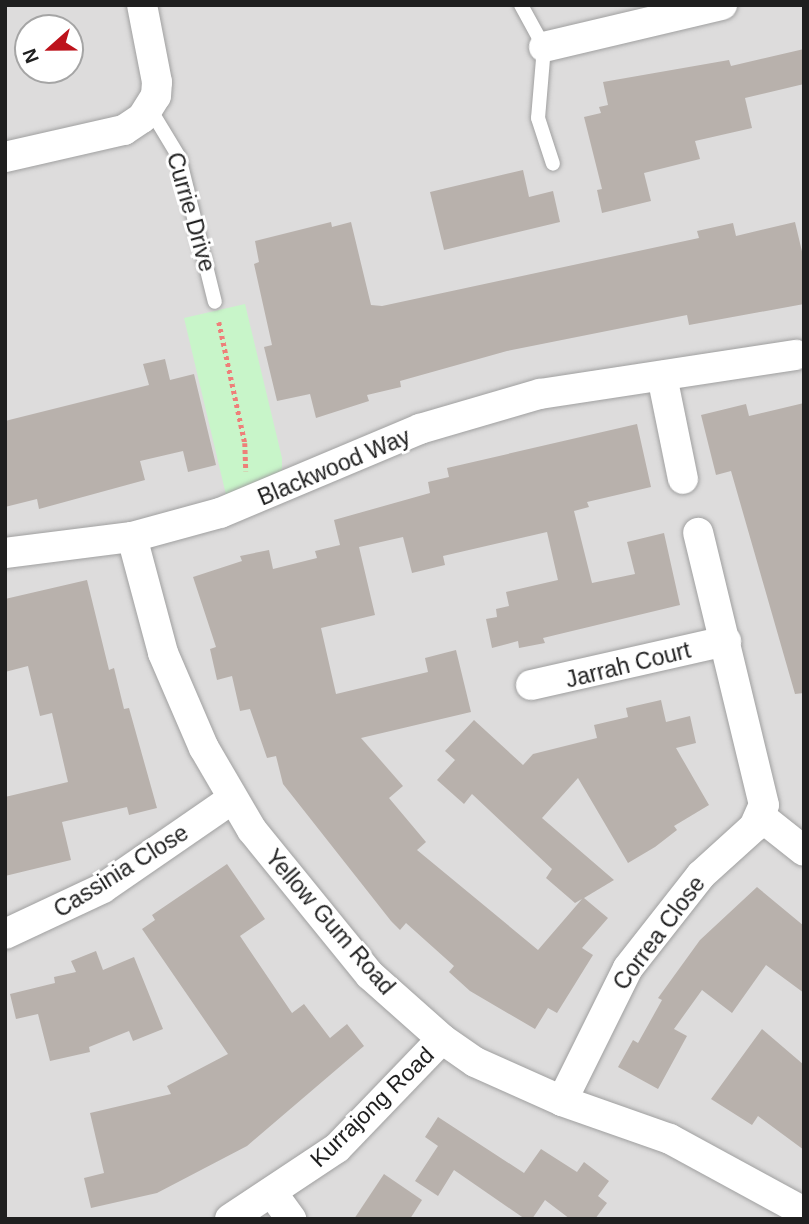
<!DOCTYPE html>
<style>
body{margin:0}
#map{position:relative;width:809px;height:1224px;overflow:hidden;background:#efece7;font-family:Helvetica,sans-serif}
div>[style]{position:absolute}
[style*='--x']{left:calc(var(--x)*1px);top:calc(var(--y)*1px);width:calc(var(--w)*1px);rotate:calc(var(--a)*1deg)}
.residential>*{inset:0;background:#dddcdc}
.park>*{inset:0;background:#c8f5c9}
.building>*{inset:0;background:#b8b1ac}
.path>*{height:4.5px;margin-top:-2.25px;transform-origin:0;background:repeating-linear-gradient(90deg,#ee7f79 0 3.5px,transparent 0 7px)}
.roads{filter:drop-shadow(0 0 2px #a0a0a0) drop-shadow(0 0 2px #a0a0a0)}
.lane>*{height:14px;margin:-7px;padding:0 7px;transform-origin:7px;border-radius:7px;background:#fff}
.street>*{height:30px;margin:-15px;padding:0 15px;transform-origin:15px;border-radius:15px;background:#fff}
span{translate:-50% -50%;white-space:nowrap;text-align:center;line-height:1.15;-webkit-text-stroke:6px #fff;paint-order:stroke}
.street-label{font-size:23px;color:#1f1f1f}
.frame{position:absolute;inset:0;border:7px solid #1f1f1f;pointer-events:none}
.north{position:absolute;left:14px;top:14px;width:70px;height:70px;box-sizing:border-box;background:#fff;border:2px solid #a5a5a5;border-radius:50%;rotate:249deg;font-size:19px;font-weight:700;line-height:28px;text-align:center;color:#1f1f1f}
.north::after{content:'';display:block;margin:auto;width:24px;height:32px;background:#bd121b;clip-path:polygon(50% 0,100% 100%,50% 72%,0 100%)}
</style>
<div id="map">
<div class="residential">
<div style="clip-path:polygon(evenodd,5px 5px,804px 5px,804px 1219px,5px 1219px,5px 5px,28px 28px,70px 28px,70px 70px,28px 70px,28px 28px)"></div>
</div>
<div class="park">
<div style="clip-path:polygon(245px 304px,282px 458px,282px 478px,227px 499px,184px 318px)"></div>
</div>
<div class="building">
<div style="clip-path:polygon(804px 49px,804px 84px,745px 98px,752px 128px,695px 141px,700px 159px,644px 173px,651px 201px,602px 213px,597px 190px,602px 189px,584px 117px,601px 113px,599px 107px,608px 105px,603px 82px,729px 60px,731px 66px)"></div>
<div style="clip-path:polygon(523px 170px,529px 197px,553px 191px,560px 222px,444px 250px,430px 192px)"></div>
<div style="clip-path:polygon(331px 222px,332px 227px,351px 222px,371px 305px,382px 306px,699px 238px,697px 231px,733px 223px,736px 236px,795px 222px,804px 260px,804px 304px,689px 325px,687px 315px,507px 351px,400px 381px,401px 387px,367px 395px,369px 401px,316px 418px,310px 394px,277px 401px,264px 347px,272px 345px,254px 264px,259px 262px,255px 241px)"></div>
<div style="clip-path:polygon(165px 359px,170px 380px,194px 374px,216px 465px,188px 472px,183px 451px,140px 461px,145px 480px,39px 509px,37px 499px,5px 507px,5px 421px,149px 385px,143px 364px)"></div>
<div style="clip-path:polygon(804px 403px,804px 693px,795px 694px,731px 471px,716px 475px,701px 415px,746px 404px,749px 416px)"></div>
<div style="clip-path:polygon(637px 424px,651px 487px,587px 502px,589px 507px,574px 511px,592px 583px,635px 574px,627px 542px,664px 533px,680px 605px,543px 638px,545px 643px,519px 648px,518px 641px,492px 648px,486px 619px,497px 617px,496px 609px,509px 606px,506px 592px,558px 580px,547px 532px,443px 556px,445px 565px,412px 573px,403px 537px,359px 547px,375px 615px,321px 628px,336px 694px,428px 672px,425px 658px,456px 650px,471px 712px,361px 738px,403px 786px,389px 798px,426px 842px,417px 850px,538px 950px,582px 899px,575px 903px,546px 878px,552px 869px,472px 794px,464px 804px,437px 780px,455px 760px,445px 751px,474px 720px,523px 765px,533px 754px,597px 738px,594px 725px,628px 717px,626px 708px,661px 700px,666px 722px,690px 716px,696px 743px,676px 748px,709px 805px,674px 826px,677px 830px,655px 847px,628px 863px,578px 778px,542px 818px,614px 880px,584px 898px,608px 918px,582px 948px,593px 955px,557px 1013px,548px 1008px,535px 1029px,470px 991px,449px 972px,454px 966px,406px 923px,400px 930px,391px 921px,283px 784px,276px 756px,267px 758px,250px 709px,240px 711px,232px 676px,217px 680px,210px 649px,216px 647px,193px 577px,242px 561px,240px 556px,269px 550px,273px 569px,317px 558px,315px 551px,340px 545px,334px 520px,430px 493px,428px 482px,449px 477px,447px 468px)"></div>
<div style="clip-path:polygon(87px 580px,109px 670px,114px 668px,124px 709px,129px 708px,157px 808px,129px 815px,127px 807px,62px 822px,71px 860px,5px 876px,5px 797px,68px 782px,52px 713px,40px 716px,28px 666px,5px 672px,5px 599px)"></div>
<div style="clip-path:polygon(227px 864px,265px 919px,240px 936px,292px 1013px,304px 1004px,330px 1038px,347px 1024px,364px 1046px,247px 1146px,157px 1193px,91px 1208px,84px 1178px,104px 1173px,90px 1113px,171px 1094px,167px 1086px,228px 1054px,142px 929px,155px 920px,152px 915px)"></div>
<div style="clip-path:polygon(757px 887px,804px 926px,804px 993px,766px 965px,732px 1013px,702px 990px,674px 1029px,687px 1036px,658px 1089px,618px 1067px,633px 1040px,638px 1043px,662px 1000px,658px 998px,700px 940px)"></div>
<div style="clip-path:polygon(96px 951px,103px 970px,134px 957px,163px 1029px,133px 1041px,129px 1031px,89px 1047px,90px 1052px,50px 1061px,38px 1014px,16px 1019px,10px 994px,55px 983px,54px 977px,76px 972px,71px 961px)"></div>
<div style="clip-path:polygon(762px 1029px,804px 1065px,804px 1150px,758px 1116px,752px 1125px,711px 1099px)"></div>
<div style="clip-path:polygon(438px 1117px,524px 1173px,541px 1149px,577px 1172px,584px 1162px,609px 1181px,598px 1196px,607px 1203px,595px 1219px,570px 1219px,545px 1200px,532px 1219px,525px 1219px,454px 1170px,438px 1196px,415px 1181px,438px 1146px,425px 1137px)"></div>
<div style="clip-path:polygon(384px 1174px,422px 1200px,410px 1219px,354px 1219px)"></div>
</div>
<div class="path">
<div style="--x:219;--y:322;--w:124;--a:77.9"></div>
<div style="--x:245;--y:443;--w:28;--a:88"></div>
</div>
<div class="roads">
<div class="lane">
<div style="--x:521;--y:5;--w:48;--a:61.3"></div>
<div style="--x:544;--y:47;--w:71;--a:94.8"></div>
<div style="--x:538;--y:118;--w:48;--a:71.9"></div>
<div style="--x:150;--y:109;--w:56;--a:58.9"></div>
<div style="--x:179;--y:157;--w:149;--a:76.1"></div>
</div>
<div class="street">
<div style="--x:544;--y:47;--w:183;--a:-13.3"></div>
<div style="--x:5;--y:157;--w:122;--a:-12.8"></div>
<div style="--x:124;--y:130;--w:22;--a:-34"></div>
<div style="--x:142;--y:118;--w:26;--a:-58"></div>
<div style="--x:156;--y:96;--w:14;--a:-86"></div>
<div style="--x:157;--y:82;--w:78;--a:-101"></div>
<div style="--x:662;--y:376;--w:105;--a:78.5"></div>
<div style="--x:132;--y:537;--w:120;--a:75"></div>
<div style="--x:163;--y:653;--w:103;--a:66.7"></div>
<div style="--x:204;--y:748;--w:95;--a:59.7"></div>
<div style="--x:252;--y:830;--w:187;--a:50.9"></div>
<div style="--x:370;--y:975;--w:96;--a:41.6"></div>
<div style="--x:442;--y:1039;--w:40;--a:34.9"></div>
<div style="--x:475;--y:1062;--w:95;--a:24.1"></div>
<div style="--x:562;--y:1101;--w:114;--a:19.4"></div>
<div style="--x:670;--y:1139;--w:153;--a:28.6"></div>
<div style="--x:5;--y:553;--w:128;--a:-7.2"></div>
<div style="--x:132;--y:537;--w:91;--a:-15.3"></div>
<div style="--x:220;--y:513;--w:217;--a:-22.8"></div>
<div style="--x:420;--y:429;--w:125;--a:-16.3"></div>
<div style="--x:540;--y:394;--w:259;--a:-8.7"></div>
<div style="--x:531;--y:685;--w:200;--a:-12.7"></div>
<div style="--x:760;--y:816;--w:56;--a:38.5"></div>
<div style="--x:5;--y:934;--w:108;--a:-25.1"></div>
<div style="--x:103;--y:888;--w:157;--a:-34.6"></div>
<div style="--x:562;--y:1101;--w:148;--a:-63.6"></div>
<div style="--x:628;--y:968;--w:118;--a:-51.9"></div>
<div style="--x:701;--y:875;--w:72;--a:-42.2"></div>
<div style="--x:754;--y:827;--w:24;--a:-66"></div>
<div style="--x:764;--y:805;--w:280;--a:-103.6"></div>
<div style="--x:273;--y:1194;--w:31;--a:54"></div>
<div style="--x:230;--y:1219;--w:128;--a:-33.6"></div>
<div style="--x:337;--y:1148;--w:151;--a:-46.1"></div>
</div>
</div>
<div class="street-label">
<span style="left:191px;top:212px;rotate:74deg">Currie Drive</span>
<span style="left:334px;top:467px;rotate:-23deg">Blackwood Way</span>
<span style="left:628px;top:665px;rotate:-14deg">Jarrah Court</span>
<span style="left:121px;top:871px;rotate:-32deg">Cassinia Close</span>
<span style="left:330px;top:922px;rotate:49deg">Yellow Gum Road</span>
<span style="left:659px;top:933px;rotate:-53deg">Correa Close</span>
<span style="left:372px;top:1107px;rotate:-44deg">Kurrajong Road</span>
</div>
<div class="frame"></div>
<div class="north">N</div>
</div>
